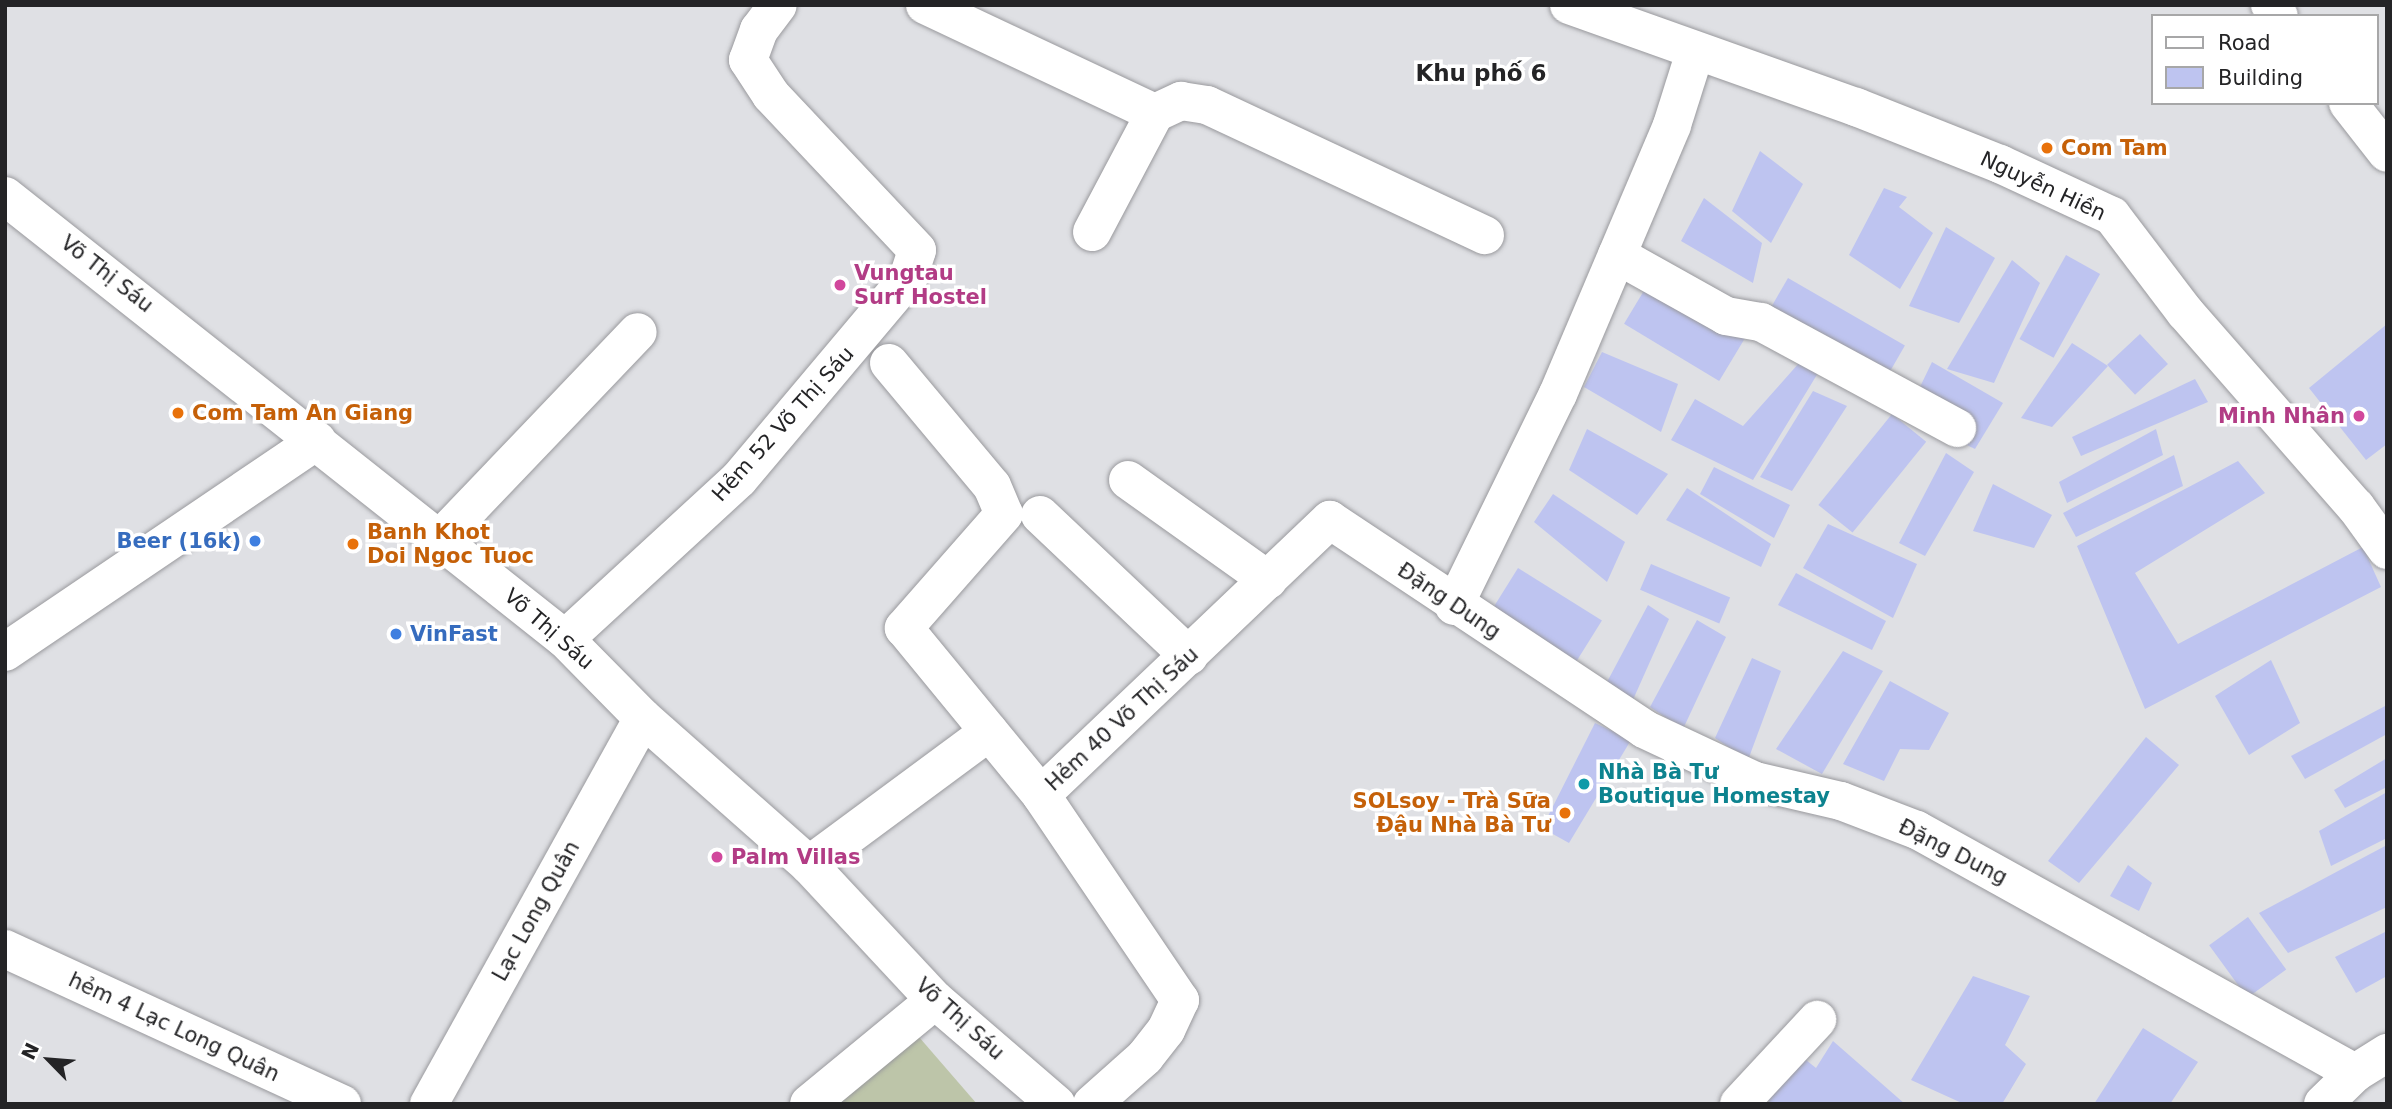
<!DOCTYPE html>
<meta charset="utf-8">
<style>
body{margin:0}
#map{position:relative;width:2392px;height:1109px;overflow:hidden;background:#dfe0e4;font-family:"DejaVu Sans",sans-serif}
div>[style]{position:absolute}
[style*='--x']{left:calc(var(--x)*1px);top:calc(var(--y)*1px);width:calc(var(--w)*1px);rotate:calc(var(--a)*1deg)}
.green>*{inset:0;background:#bdc5a9}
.building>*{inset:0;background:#bec4f0;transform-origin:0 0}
.roads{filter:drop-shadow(0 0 2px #99999d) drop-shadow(0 0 2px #99999d)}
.minor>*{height:38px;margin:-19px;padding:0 19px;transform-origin:19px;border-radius:19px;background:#fff}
.dots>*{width:19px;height:19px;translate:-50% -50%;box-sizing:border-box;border:4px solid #fff;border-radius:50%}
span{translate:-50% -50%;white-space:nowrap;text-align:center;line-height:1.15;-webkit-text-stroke:7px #fff;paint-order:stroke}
.food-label{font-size:21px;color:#c56008;font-weight:700}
.left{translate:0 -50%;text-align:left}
.right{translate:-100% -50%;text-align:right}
.street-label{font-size:21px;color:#242426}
.hotel-label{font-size:21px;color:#b23c85;font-weight:700}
.shop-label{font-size:21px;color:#366cbe;font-weight:700}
.culture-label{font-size:21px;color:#0d838f;font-weight:700}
.neighbourhood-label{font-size:23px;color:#242426;font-weight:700}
.frame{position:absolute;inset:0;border:7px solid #242426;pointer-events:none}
.legend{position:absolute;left:2151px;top:14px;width:228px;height:91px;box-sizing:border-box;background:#fff;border:2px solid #a7a7a8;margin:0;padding:9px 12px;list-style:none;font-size:21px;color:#242426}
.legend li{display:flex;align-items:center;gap:14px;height:35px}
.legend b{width:35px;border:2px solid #a7a7a8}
.north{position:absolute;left:14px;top:1025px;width:70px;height:70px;-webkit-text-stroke:5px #fff;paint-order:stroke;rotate:295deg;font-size:19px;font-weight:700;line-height:28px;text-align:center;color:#242426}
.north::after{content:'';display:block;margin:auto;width:24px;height:32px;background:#242426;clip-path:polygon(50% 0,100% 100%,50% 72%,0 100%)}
</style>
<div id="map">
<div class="green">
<div style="clip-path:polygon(919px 1037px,977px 1104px,825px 1104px)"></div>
</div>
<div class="building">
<div style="clip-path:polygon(1760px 151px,1803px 184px,1771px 243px,1732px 211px)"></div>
<div style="clip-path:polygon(1884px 188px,1907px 197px,1899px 207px,1933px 233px,1900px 289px,1849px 255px)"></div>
<div style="clip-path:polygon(1704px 198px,1762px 243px,1753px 283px,1681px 241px)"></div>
<div style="clip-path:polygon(1946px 227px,1995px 258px,1959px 323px,1909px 306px)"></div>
<div style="left:2066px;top:255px;width:39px;height:96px;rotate:29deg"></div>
<div style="clip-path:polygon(2012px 260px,2040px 283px,1994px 383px,1947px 369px)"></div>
<div style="left:1657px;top:269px;width:111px;height:64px;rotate:31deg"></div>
<div style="left:1788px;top:278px;width:135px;height:51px;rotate:30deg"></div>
<div style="clip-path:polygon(2387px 324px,2387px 444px,2366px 460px,2309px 388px)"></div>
<div style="left:2140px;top:334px;width:41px;height:45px;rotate:47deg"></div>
<div style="clip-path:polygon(2072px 343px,2108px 366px,2052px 427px,2021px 418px)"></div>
<div style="clip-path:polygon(1602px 352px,1678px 384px,1661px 432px,1584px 387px)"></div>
<div style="clip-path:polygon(1932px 362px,2003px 403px,1975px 449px,1906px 416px)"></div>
<div style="clip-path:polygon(1799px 363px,1818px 373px,1753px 480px,1671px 440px,1695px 399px,1743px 426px)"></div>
<div style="clip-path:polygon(2195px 379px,2208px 402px,2081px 456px,2072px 437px)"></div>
<div style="clip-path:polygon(1813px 391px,1847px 406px,1792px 491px,1760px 477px)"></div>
<div style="left:1892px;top:414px;width:44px;height:117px;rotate:39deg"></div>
<div style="clip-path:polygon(1587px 429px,1668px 474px,1637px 515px,1569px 470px)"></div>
<div style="clip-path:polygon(2156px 429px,2163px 455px,2067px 503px,2059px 482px)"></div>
<div style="clip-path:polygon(1946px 453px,1974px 472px,1925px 556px,1899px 543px)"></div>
<div style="clip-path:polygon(2174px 455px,2183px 486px,2076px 537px,2063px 513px)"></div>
<div style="clip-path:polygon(2238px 461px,2265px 493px,2135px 573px,2178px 644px,2363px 547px,2381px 587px,2145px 709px,2077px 546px)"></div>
<div style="clip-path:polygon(1714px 467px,1790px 505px,1774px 538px,1700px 494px)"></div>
<div style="clip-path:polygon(1993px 484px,2052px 515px,2034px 548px,1973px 531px)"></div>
<div style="clip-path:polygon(1687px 488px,1771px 544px,1761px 567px,1666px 520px)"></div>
<div style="clip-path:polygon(1553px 494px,1625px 542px,1607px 582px,1534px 522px)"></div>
<div style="clip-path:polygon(1828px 524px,1917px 564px,1893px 618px,1803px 568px)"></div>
<div style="left:1651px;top:564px;width:86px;height:28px;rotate:23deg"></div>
<div style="left:1518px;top:568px;width:99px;height:64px;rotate:32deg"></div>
<div style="clip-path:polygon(1796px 573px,1886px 621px,1872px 650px,1778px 605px)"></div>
<div style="clip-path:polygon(1648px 605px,1669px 619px,1632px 702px,1607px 682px)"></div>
<div style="clip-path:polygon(1697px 620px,1726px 637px,1683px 729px,1650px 707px)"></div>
<div style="clip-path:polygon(1843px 651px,1883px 671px,1822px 774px,1776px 749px)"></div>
<div style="clip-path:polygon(1752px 658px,1781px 671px,1748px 760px,1715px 738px)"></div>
<div style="clip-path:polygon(2271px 660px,2300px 723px,2249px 755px,2215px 696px)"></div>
<div style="clip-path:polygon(1890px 681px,1949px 713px,1929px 750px,1900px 749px,1884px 781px,1843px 764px)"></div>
<div style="clip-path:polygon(2387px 705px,2387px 734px,2305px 779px,2291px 756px)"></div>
<div style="clip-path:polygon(1595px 723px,1631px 740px,1569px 843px,1542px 828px)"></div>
<div style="clip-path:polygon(2146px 737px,2179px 765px,2079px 883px,2048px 861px)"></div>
<div style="clip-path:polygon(2387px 758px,2387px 787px,2345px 808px,2334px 790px)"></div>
<div style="clip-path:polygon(2387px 792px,2387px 838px,2331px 866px,2319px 831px)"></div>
<div style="clip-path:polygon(2387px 845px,2387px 907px,2288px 953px,2259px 913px)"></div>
<div style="clip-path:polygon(2128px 865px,2152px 883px,2139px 911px,2110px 896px)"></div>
<div style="left:2248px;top:917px;width:65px;height:48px;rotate:54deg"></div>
<div style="clip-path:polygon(2387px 931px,2387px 976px,2356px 993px,2335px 957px)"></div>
<div style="clip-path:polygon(1973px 976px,2030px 996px,2005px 1045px,2026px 1064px,2002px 1104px,1964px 1104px,1911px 1080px)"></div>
<div style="clip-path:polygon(2143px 1028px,2198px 1062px,2170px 1104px,2094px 1104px)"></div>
<div style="clip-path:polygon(1833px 1041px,1905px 1104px,1771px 1104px,1766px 1097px,1801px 1056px,1816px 1068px)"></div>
</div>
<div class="roads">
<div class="minor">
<div style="--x:925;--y:5;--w:254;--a:25.2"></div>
<div style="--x:1569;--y:5;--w:305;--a:19.6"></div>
<div style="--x:1856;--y:107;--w:155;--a:21.6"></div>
<div style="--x:2000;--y:164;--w:123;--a:24.9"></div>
<div style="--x:2112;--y:216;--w:121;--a:52.8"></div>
<div style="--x:2185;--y:312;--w:259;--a:48.8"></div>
<div style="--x:2356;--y:507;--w:53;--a:54.2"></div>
<div style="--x:2270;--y:5;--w:14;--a:51"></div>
<div style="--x:2348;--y:103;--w:63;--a:52"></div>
<div style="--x:5;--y:196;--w:714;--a:38.35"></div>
<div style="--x:565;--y:639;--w:111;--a:45.4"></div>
<div style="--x:643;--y:718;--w:222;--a:41.5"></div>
<div style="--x:809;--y:865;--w:185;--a:47"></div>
<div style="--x:935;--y:1000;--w:160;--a:40.7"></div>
<div style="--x:1092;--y:232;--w:135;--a:-62.1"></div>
<div style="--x:1155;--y:113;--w:29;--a:-25"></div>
<div style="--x:1181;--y:101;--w:26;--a:9"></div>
<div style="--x:1207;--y:105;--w:307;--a:25.1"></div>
<div style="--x:1617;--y:255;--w:125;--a:29.2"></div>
<div style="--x:1726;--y:316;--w:36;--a:10"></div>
<div style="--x:1761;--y:322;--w:223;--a:28.4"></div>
<div style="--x:889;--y:363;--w:160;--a:50.1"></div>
<div style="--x:992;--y:486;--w:30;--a:67"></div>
<div style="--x:1004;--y:514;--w:152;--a:131.3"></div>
<div style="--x:904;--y:628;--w:216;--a:50.6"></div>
<div style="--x:1041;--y:795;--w:248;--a:55.9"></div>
<div style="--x:1180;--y:1000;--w:33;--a:115"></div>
<div style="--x:1166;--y:1030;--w:34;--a:128"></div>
<div style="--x:1145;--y:1057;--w:71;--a:138.4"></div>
<div style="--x:1128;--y:480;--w:172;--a:35.5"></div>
<div style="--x:1040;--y:515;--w:205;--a:43.4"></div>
<div style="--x:440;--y:539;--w:286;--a:-46.3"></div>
<div style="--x:1454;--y:606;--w:236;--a:-63.9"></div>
<div style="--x:1558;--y:394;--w:292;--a:-67"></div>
<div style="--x:1672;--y:125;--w:77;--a:-72.5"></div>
<div style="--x:565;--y:639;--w:236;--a:-42.6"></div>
<div style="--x:739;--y:479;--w:263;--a:-49.9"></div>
<div style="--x:908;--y:278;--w:29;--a:-72"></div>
<div style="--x:917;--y:250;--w:213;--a:-133.3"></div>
<div style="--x:771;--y:95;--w:42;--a:-123.3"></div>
<div style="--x:748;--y:60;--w:32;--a:-70"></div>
<div style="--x:759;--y:30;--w:31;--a:-53"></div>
<div style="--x:5;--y:652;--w:377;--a:-34.1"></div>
<div style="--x:1041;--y:795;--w:399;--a:-43.6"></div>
<div style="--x:1330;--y:520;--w:377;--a:33.6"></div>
<div style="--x:1644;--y:729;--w:123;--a:25.1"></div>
<div style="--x:1755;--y:781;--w:88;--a:13.1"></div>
<div style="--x:1841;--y:801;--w:81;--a:20.9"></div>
<div style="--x:1917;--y:830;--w:501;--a:29.02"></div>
<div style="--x:809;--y:865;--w:224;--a:-36.5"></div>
<div style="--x:5;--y:949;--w:371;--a:24.7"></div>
<div style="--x:429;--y:1104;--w:441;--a:-61"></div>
<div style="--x:809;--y:1104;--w:163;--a:-39.5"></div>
<div style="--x:1739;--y:1104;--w:115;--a:-47.1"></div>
<div style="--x:2323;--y:1104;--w:45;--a:-44.1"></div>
<div style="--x:2355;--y:1073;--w:38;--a:-32"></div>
</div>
</div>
<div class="dots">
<div style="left:2047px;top:148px;background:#e8710a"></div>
<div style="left:840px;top:285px;background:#d1479c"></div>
<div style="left:178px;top:413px;background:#e8710a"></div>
<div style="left:2359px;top:416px;background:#d1479c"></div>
<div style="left:255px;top:541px;background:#3f7fe0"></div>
<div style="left:353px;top:544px;background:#e8710a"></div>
<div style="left:396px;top:634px;background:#3f7fe0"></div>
<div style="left:1584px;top:784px;background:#0f9aa8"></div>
<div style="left:1565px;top:813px;background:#e8710a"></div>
<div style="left:717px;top:857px;background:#d1479c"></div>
</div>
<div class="food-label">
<span class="left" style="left:2061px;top:148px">Com Tam</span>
<span class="left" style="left:192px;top:413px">Com Tam An Giang</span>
<span class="left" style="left:367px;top:544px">Banh Khot<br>Doi Ngoc Tuoc</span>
<span class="right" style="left:1551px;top:813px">SOLsoy - Trà Sữa<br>Đậu Nhà Bà Tư</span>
</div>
<div class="street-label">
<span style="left:2043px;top:186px;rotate:25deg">Nguyễn Hiền</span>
<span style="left:107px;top:274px;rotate:38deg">Võ Thị Sáu</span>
<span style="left:783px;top:424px;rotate:-48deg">Hẻm 52 Võ Thị Sáu</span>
<span style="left:1449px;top:601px;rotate:34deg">Đặng Dung</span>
<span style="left:549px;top:629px;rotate:41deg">Võ Thị Sáu</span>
<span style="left:1122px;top:719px;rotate:-43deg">Hẻm 40 Võ Thị Sáu</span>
<span style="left:1953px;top:852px;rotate:27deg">Đặng Dung</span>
<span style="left:536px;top:911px;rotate:-61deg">Lạc Long Quân</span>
<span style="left:960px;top:1019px;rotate:42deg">Võ Thị Sáu</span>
<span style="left:174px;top:1027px;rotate:25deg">hẻm 4 Lạc Long Quân</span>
</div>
<div class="hotel-label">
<span class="left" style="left:854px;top:285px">Vungtau<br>Surf Hostel</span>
<span class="right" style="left:2345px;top:416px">Minh Nhân</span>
<span class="left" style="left:731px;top:857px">Palm Villas</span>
</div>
<div class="shop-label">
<span class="right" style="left:241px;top:541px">Beer (16k)</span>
<span class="left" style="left:410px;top:634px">VinFast</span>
</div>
<div class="culture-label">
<span class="left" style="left:1598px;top:784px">Nhà Bà Tư<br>Boutique Homestay</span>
</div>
<div class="neighbourhood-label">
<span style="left:1481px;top:73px">Khu phố 6</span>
</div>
<div class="frame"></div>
<ul class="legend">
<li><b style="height:9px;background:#fff"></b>Road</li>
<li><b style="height:19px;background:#bec4f0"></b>Building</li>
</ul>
<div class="north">N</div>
</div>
